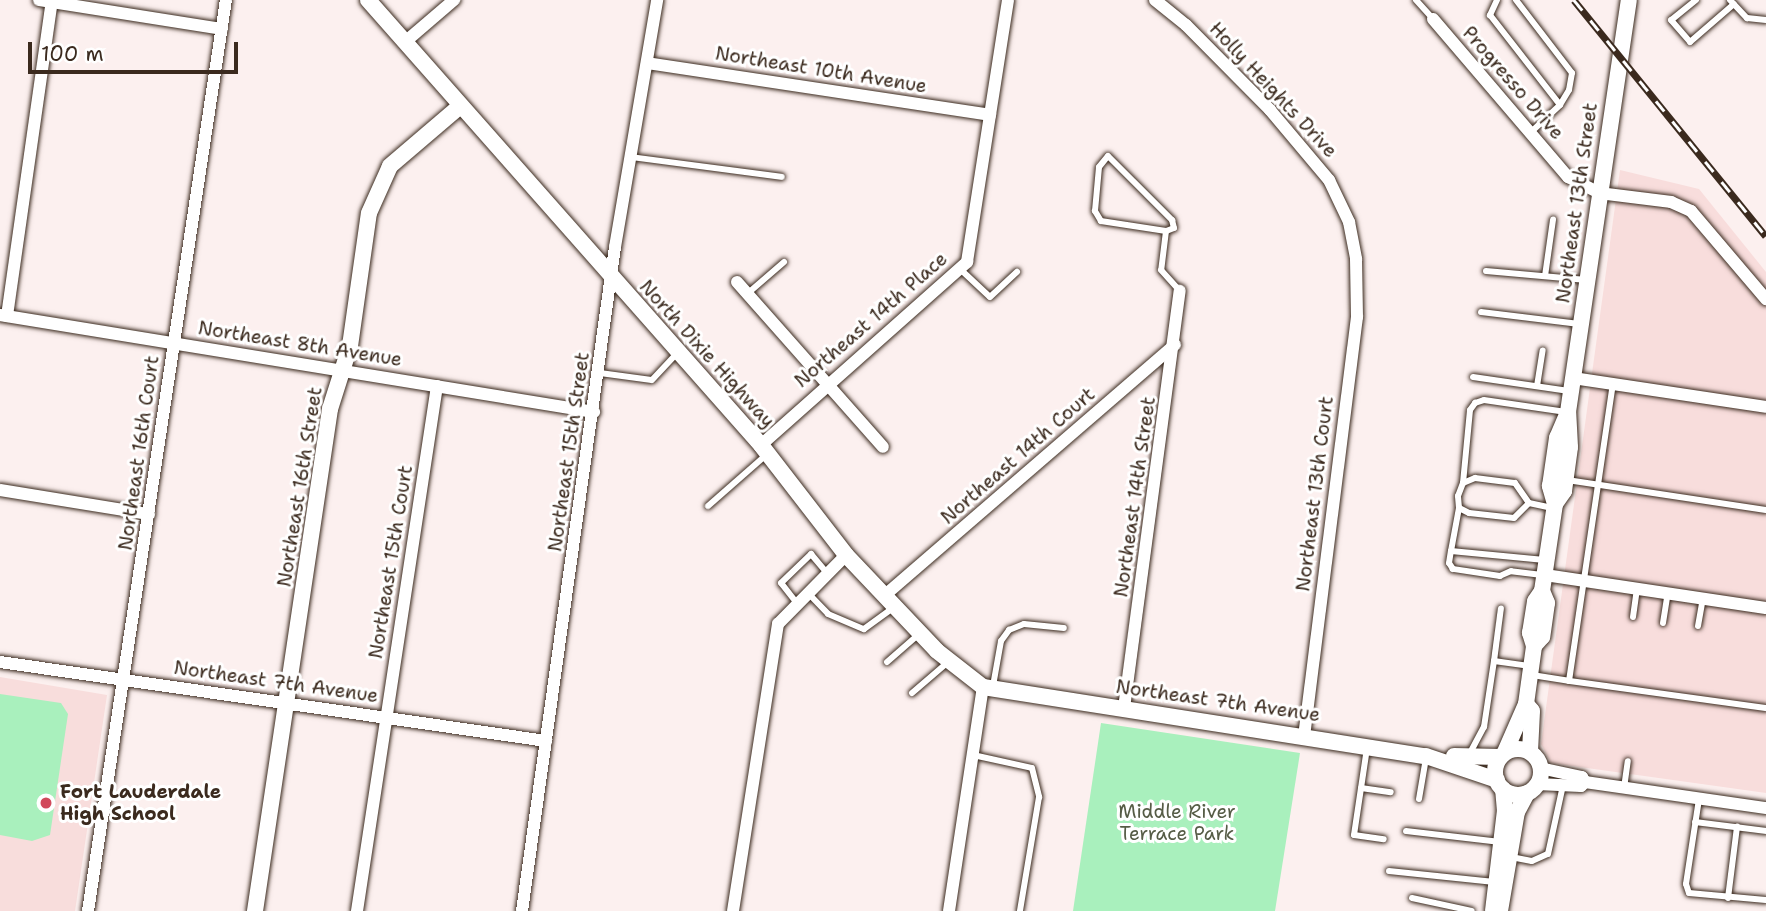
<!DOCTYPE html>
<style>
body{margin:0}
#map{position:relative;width:1766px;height:911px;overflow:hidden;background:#fcf0ef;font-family:"Shantell Sans",sans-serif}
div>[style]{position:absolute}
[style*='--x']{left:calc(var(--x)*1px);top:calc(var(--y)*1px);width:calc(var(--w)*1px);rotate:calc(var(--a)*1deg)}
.built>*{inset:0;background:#f8dddc}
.green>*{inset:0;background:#a9f0bd}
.roads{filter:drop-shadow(0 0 2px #3b2a1e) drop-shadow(0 0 2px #3b2a1e)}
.service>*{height:6px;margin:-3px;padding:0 3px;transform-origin:3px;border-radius:3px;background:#fff}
.minor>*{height:12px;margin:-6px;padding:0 6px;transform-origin:6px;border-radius:6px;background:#fff}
.tertiary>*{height:16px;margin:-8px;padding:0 8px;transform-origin:8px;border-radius:8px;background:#fff}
.tertiary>.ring{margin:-8px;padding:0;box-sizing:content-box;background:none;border:16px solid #fff;border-radius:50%}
.rail>*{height:7px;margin-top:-3.5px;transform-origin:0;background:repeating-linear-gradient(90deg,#fff 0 13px,#3b2a1e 0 26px);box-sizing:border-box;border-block:2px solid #3b2a1e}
.dots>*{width:19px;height:19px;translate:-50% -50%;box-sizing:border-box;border:4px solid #fff;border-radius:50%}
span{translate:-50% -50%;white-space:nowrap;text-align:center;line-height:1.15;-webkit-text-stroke:6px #fff;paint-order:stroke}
.street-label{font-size:19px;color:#3b2a1e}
.poi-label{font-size:19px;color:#3b2a1e;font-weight:700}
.left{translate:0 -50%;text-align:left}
.park-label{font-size:19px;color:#565c46}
.scale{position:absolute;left:28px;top:42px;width:210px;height:32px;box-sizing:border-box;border:4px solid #3b2a1e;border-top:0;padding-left:9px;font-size:21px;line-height:24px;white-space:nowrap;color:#3b2a1e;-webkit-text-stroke:5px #fff;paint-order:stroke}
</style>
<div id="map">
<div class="built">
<div style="clip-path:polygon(1620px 170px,1699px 189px,1766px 272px,1766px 793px,1551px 763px,1541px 744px)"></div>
<div style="clip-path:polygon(0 677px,107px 695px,75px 911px,0 911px)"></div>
</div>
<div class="green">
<div style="clip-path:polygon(0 694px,61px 703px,68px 714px,50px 835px,32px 841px,0 835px)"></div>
<div style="clip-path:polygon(1101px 723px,1300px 753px,1275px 911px,1073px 911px)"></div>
</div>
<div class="roads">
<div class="service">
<div style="--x:1416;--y:0;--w:25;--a:48"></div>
<div style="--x:1497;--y:0;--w:17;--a:115"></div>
<div style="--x:1490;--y:15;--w:114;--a:52.1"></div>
<div style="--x:1516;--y:0;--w:92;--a:52.5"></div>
<div style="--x:1572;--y:73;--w:17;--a:100"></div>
<div style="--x:1569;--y:90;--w:17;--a:121"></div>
<div style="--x:1560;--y:105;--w:41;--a:137"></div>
<div style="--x:1696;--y:0;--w:32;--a:141"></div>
<div style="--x:1671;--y:20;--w:29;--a:49"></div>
<div style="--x:1690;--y:42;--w:58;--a:-40.8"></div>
<div style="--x:1730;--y:0;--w:25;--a:47"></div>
<div style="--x:1747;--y:18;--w:19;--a:6"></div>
<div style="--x:631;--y:157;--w:152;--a:7.5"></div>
<div style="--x:1166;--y:231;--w:66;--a:-171.3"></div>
<div style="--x:1101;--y:221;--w:12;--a:-121"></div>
<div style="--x:1095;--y:211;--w:44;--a:-84.8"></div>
<div style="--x:1099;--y:167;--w:14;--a:-51"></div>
<div style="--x:1108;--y:156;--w:91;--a:45"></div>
<div style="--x:1172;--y:220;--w:8;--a:76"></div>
<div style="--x:1174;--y:228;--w:9;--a:159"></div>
<div style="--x:1166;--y:231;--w:39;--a:97"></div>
<div style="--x:1161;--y:270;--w:28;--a:48"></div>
<div style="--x:959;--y:268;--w:42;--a:43.1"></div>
<div style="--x:990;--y:297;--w:37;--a:-43"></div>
<div style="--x:1486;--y:271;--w:101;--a:5.1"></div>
<div style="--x:1545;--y:276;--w:57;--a:-81.9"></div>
<div style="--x:747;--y:294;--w:49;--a:-40.9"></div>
<div style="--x:1481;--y:312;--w:99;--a:7"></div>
<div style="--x:600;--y:373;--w:52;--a:7.7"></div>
<div style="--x:652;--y:380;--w:37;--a:-47"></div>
<div style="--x:1473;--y:377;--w:97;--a:8.3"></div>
<div style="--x:1537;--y:386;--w:36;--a:-81"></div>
<div style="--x:1475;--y:478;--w:40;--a:7.1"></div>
<div style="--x:1515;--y:483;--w:24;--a:55"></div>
<div style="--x:1529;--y:503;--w:21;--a:135"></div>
<div style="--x:1514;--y:518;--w:45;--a:-173.7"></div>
<div style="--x:1469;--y:513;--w:11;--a:-153"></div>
<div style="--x:1459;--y:508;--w:12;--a:-95"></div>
<div style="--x:1458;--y:496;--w:14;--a:-69"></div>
<div style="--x:1463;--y:483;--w:13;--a:-23"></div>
<div style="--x:1567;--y:480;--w:201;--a:8.6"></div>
<div style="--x:1463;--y:483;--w:73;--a:-84.5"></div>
<div style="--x:1470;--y:410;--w:9;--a:-54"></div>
<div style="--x:1475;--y:403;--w:9;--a:-18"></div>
<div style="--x:1484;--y:400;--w:83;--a:8.3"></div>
<div style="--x:1529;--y:503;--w:25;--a:12"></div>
<div style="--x:708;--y:506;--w:77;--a:-41.3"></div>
<div style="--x:1451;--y:551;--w:44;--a:-79.5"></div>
<div style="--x:1542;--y:575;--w:31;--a:-173"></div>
<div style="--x:1511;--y:571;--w:12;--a:156"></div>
<div style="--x:1500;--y:576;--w:48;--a:-171.5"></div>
<div style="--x:1453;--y:569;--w:7;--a:-124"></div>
<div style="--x:1449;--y:563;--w:12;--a:-81"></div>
<div style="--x:1451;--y:551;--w:94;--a:5.5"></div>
<div style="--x:808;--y:593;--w:29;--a:46"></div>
<div style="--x:828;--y:614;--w:39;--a:23"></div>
<div style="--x:864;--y:629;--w:37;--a:-36"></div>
<div style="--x:796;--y:602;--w:24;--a:-128"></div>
<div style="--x:781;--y:583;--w:42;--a:-44"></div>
<div style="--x:811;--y:554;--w:25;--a:50"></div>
<div style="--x:1633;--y:617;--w:28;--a:-82"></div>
<div style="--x:1663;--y:623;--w:30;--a:-81"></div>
<div style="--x:1698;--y:626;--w:27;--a:-80"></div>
<div style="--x:1494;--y:661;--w:53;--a:-82.5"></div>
<div style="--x:887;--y:662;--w:43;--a:-41.2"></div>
<div style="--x:1532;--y:675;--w:37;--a:9"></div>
<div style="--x:1569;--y:681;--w:300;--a:-81.6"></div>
<div style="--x:1569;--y:681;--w:199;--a:7.8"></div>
<div style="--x:993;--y:686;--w:46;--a:-79.9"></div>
<div style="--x:1001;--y:641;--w:14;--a:-54"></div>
<div style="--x:1009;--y:630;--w:16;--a:-22"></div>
<div style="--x:1024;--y:624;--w:40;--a:5.7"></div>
<div style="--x:912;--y:693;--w:48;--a:-40.7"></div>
<div style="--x:1367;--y:748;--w:88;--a:98.5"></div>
<div style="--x:1354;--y:835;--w:30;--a:8"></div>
<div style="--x:1470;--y:753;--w:30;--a:-62"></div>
<div style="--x:1484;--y:727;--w:67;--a:-81.4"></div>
<div style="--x:1494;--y:661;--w:35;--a:8"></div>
<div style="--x:973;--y:755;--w:60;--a:12.4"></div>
<div style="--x:1032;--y:768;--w:30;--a:76"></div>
<div style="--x:1039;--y:797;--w:116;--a:99.5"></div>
<div style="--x:1361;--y:788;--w:30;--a:8"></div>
<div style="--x:1624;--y:788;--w:27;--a:-82"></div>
<div style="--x:1419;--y:799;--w:42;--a:-80.3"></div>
<div style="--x:1699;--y:799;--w:86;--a:98.7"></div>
<div style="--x:1686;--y:884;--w:9;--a:72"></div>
<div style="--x:1689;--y:893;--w:77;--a:5.2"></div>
<div style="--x:1695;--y:822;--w:72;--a:7.2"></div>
<div style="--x:1406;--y:831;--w:95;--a:6.7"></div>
<div style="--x:1511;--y:857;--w:21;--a:11"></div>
<div style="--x:1532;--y:861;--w:17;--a:-24"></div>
<div style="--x:1548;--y:854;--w:71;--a:-77.7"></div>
<div style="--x:1389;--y:871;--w:106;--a:6"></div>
<div style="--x:1412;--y:898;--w:61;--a:12.2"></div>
<div style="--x:1728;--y:898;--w:72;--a:-82.8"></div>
</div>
<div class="minor">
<div style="--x:39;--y:0;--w:185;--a:9"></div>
<div style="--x:1155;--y:0;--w:40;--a:39"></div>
<div style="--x:1186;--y:25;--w:120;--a:45.3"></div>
<div style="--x:1270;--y:110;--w:92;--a:49.9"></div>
<div style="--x:1329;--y:180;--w:47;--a:64.5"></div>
<div style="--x:1349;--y:222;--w:38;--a:79"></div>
<div style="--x:1356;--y:259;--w:58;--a:89"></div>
<div style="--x:1357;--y:317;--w:420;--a:97.2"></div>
<div style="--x:1433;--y:19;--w:208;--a:49.5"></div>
<div style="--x:1568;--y:177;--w:35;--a:27"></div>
<div style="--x:1599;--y:193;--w:73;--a:7.1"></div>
<div style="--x:1671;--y:202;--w:22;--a:24"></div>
<div style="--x:1691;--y:211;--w:116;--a:49.6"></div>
<div style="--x:405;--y:42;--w:65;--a:-40.6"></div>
<div style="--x:647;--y:63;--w:347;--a:8.6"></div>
<div style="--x:737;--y:282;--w:220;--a:48.5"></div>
<div style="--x:0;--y:315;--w:602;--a:9.27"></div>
<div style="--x:7;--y:316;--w:319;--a:-81.9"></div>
<div style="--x:1573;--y:378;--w:195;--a:8.5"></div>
<div style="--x:761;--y:445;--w:276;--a:-41.6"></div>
<div style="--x:967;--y:262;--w:265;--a:-81.1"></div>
<div style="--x:0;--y:490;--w:151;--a:9.2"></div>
<div style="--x:1545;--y:575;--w:223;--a:8.5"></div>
<div style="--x:885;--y:595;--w:383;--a:-40.8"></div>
<div style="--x:0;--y:662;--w:552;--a:8.23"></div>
<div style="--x:1124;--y:708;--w:421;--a:-82.4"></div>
<div style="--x:1540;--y:768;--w:43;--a:12.1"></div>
<div style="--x:1582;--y:777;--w:6;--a:59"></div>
<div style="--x:1585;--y:782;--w:183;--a:8.2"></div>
<div style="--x:1537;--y:784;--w:44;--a:2.6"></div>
<div style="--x:1581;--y:786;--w:6;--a:-45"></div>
<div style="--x:88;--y:911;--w:921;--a:-81.39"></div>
<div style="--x:357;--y:911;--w:531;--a:-81.34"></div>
<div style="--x:522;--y:911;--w:670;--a:-82.03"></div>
<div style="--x:615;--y:247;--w:251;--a:-80.3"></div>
<div style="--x:733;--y:911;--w:291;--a:-81.1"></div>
<div style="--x:778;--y:624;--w:97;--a:-45.4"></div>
<div style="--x:949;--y:911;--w:227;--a:-81.4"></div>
</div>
<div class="tertiary">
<div style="--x:368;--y:0;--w:594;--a:48.55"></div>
<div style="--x:761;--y:445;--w:139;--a:52.3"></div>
<div style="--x:846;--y:555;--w:132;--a:46.5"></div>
<div style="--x:937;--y:651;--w:58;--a:38"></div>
<div style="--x:983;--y:687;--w:448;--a:8.9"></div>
<div style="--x:1426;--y:756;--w:75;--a:18.7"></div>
<div style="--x:1555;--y:504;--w:16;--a:-55"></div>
<div style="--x:1564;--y:491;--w:44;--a:-82.2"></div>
<div style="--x:1570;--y:447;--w:35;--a:-93"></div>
<div style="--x:1568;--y:412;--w:416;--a:-81.6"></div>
<div style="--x:1542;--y:591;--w:13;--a:67"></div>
<div style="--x:1547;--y:603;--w:34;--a:98"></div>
<div style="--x:1542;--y:637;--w:12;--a:132"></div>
<div style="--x:1534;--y:646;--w:14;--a:-107"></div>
<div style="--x:1530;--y:633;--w:32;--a:-81"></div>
<div style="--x:1535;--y:601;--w:12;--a:-55"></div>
<div style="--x:1542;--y:591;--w:88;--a:-81.5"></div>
<div style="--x:1555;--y:504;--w:19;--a:-106"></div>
<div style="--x:1550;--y:486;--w:49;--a:-81.7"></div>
<div style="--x:1557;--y:438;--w:26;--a:-67"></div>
<div style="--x:1526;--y:704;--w:9;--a:49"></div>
<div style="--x:1532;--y:711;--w:41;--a:92.8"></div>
<div class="ring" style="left:1495px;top:749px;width:30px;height:30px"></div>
<div style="--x:1505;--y:752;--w:52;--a:-66.4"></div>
<div style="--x:1526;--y:704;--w:59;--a:-82.1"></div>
<div style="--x:1454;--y:756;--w:46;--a:1.2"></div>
<div style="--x:255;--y:911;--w:508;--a:-81.5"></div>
<div style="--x:330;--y:409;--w:66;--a:-72.4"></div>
<div style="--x:350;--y:346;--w:134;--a:-81.9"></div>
<div style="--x:369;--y:213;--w:51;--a:-65.9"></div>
<div style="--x:390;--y:166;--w:91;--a:-40.5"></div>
<div style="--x:1493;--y:911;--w:101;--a:-83.2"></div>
<div style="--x:1505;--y:811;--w:22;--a:-95"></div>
<div style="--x:1500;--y:911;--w:100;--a:-80.3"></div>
<div style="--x:1517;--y:812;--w:21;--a:-62"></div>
</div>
</div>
<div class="rail">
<div style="--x:1574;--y:0;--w:304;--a:50.9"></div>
</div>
<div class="dots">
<div style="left:46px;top:803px;background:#d1495b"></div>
</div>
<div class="street-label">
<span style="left:821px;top:70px;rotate:9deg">Northeast 10th Avenue</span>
<span style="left:1513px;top:83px;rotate:49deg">Progresso Drive</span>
<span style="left:1273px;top:90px;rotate:47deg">Holly Heights Drive</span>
<span style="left:1577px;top:203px;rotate:-82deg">Northeast 13th Street</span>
<span style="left:871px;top:320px;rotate:-41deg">Northeast 14th Place</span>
<span style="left:300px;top:344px;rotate:9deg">Northeast 8th Avenue</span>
<span style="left:707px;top:354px;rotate:48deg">North Dixie Highway</span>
<span style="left:569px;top:452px;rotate:-82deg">Northeast 15th Street</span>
<span style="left:139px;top:453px;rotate:-82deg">Northeast 16th Court</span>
<span style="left:1018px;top:456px;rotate:-41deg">Northeast 14th Court</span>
<span style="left:300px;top:487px;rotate:-81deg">Northeast 16th Street</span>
<span style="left:1315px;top:494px;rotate:-83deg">Northeast 13th Court</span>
<span style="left:1135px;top:497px;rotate:-82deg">Northeast 14th Street</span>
<span style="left:391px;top:562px;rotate:-81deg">Northeast 15th Court</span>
<span style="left:276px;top:682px;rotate:8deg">Northeast 7th Avenue</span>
<span style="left:1218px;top:701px;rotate:8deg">Northeast 7th Avenue</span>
</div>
<div class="poi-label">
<span class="left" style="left:60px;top:803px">Fort Lauderdale<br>High School</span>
</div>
<div class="park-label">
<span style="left:1177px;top:823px">Middle River<br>Terrace Park</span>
</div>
<div class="scale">100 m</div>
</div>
